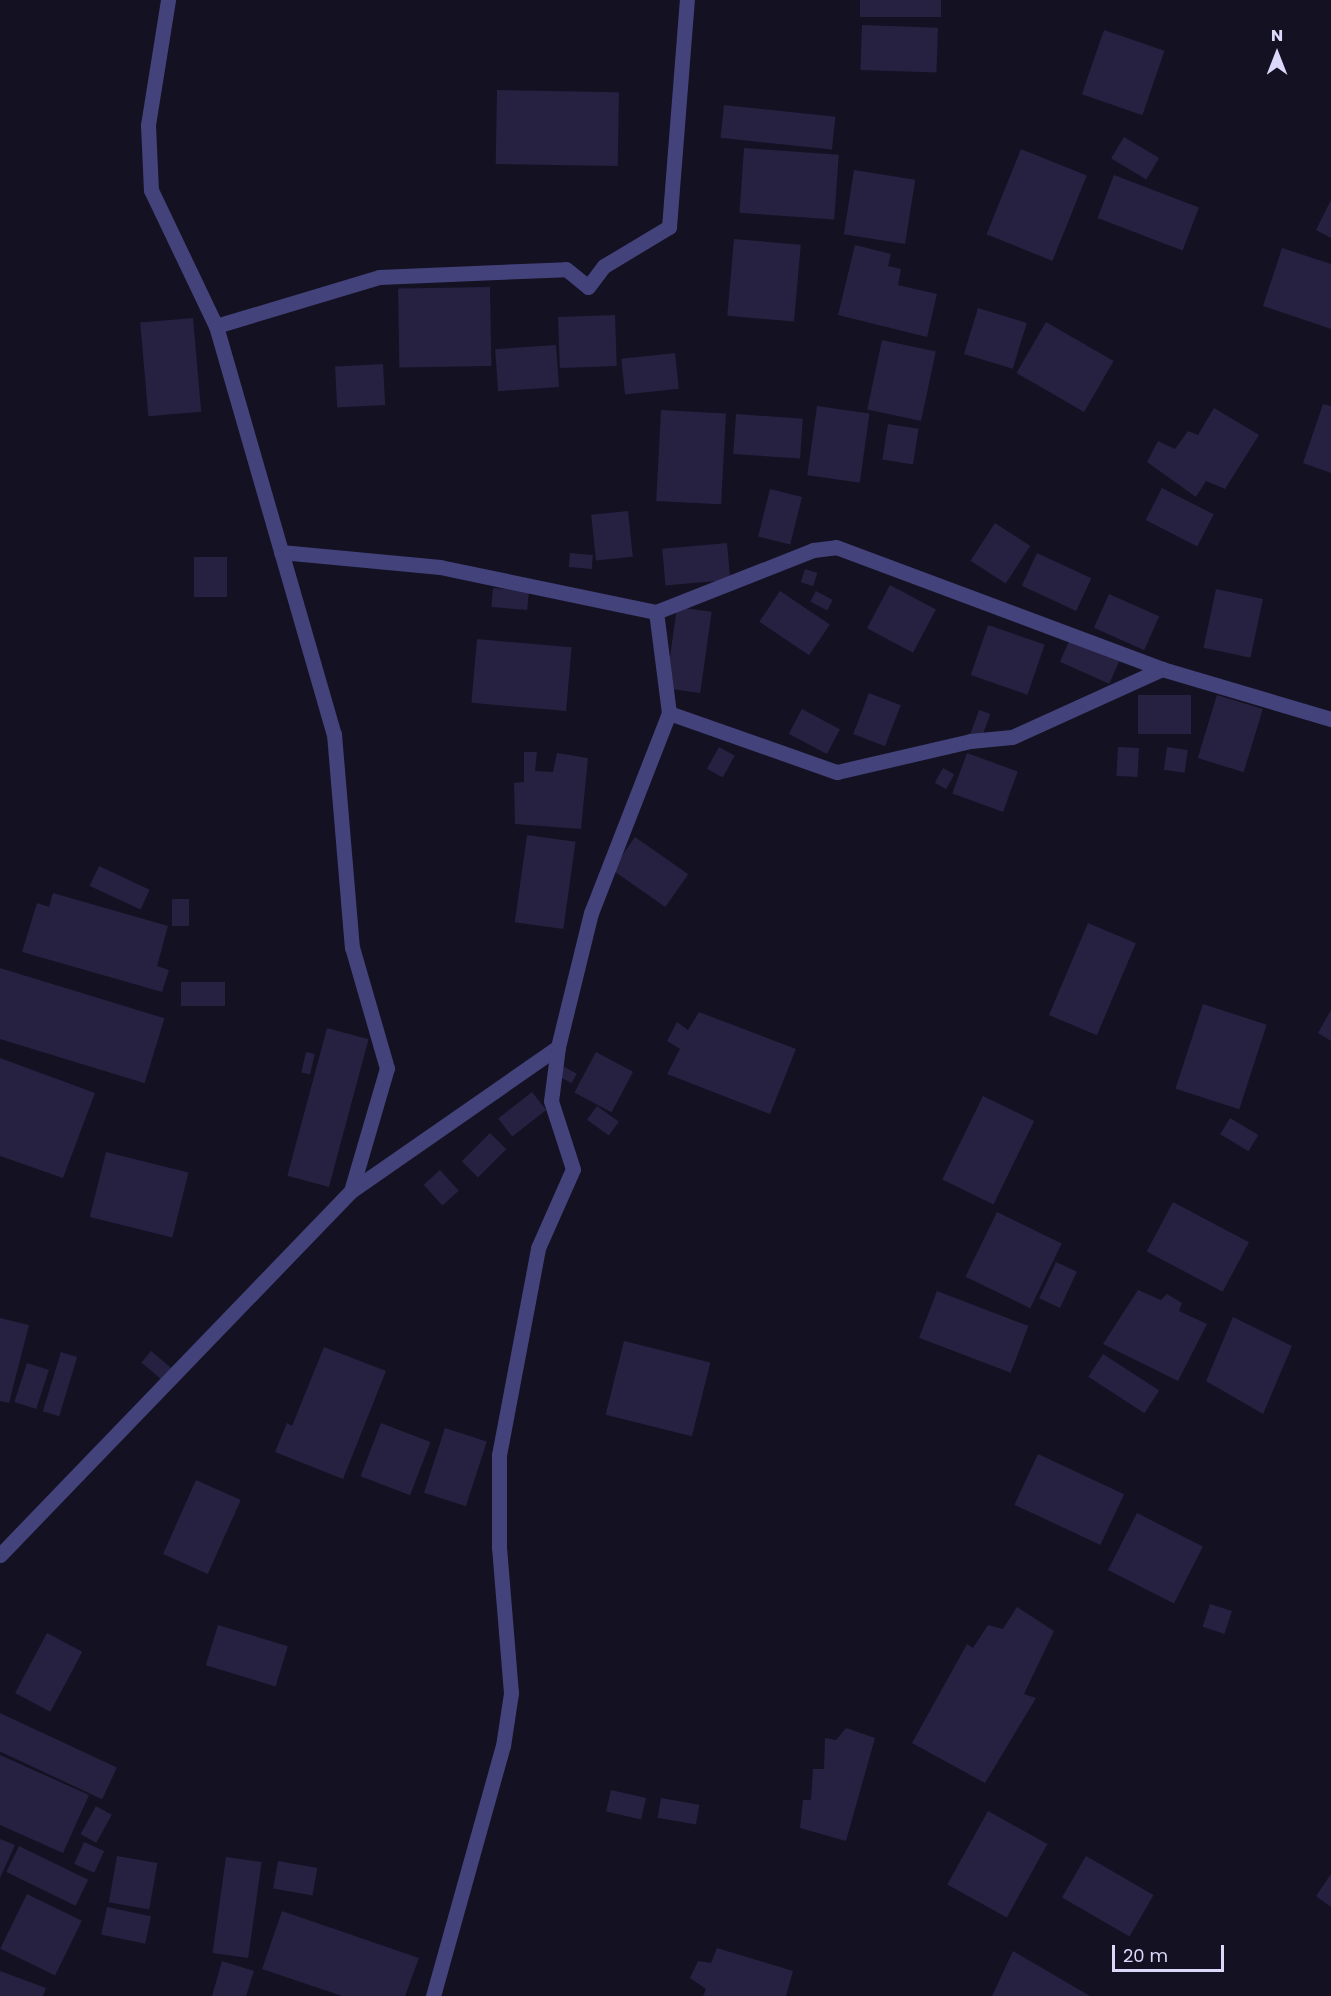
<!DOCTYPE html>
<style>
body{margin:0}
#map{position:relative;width:1331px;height:1996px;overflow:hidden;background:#141122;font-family:Poppins,sans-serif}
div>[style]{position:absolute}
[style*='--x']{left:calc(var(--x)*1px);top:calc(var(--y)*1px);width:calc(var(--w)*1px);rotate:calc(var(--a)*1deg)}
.building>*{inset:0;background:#262041;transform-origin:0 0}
.minor>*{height:15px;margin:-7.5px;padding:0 7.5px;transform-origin:7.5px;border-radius:7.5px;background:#43427b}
span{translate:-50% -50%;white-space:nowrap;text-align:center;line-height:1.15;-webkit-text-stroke:5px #141122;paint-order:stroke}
.north{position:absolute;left:1247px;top:24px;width:60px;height:60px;-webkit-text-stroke:4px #141122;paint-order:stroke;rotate:0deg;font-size:16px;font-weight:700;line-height:24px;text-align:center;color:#dbd8fa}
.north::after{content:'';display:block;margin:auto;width:21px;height:27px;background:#dbd8fa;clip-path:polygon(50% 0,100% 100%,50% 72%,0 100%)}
.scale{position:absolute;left:1112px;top:1945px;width:112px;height:27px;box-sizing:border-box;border:3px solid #dbd8fa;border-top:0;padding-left:8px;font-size:18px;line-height:21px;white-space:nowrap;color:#dbd8fa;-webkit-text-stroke:4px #141122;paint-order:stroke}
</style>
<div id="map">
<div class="building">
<div style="left:860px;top:0;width:81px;height:17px"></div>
<div style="left:862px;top:25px;width:76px;height:45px;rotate:2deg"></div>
<div style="left:1104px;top:30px;width:64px;height:68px;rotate:19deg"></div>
<div style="left:497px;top:90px;width:122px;height:74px;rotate:1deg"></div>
<div style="left:724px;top:105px;width:112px;height:33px;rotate:6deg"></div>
<div style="left:1124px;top:137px;width:41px;height:25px;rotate:31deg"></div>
<div style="left:744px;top:148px;width:95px;height:65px;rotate:4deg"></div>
<div style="left:1021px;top:149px;width:71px;height:92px;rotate:22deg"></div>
<div style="left:854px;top:170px;width:62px;height:65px;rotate:9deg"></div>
<div style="left:1114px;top:175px;width:91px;height:46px;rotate:21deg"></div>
<div style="clip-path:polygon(1331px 200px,1331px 238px,1316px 230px)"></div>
<div style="left:734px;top:239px;width:67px;height:77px;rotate:5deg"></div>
<div style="clip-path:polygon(855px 245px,891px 254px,888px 266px,901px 269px,898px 285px,937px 294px,927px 337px,838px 315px)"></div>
<div style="clip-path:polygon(1282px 248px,1331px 264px,1331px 329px,1263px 306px)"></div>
<div style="left:490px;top:287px;width:79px;height:92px;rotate:89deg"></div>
<div style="left:978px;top:308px;width:51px;height:48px;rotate:17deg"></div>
<div style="left:615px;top:315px;width:51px;height:57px;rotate:88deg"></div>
<div style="left:193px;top:318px;width:94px;height:53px;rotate:85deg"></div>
<div style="left:1046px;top:322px;width:78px;height:59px;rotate:30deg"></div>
<div style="left:882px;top:340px;width:55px;height:71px;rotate:12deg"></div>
<div style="left:556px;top:345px;width:42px;height:61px;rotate:86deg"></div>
<div style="left:675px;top:353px;width:36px;height:54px;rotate:84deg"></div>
<div style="left:383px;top:364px;width:41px;height:48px;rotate:87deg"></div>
<div style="clip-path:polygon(1323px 404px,1331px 406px,1331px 473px,1303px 463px)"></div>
<div style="left:817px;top:406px;width:53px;height:70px;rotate:8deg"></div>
<div style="clip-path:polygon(1214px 408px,1259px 435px,1225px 489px,1206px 481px,1196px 497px,1147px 462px,1158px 441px,1175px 449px,1188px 431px,1198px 435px)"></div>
<div style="left:661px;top:410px;width:65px;height:91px;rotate:3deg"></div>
<div style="left:736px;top:414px;width:67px;height:40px;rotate:4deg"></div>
<div style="left:888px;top:424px;width:31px;height:36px;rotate:9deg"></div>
<div style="left:1162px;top:488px;width:58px;height:36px;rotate:27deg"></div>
<div style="left:770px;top:489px;width:33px;height:49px;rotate:14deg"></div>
<div style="left:628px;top:511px;width:46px;height:37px;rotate:84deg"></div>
<div style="left:995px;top:523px;width:42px;height:45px;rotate:33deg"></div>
<div style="left:727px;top:543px;width:37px;height:65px;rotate:85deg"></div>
<div style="left:570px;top:553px;width:23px;height:14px;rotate:5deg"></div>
<div style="left:1037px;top:553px;width:60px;height:36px;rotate:25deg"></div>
<div style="left:227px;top:557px;width:40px;height:33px;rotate:90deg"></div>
<div style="left:805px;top:569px;width:13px;height:14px;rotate:18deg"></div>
<div style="left:890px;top:585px;width:52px;height:49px;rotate:28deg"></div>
<div style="left:493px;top:588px;width:36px;height:19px;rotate:5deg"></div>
<div style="left:1216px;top:589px;width:48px;height:60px;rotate:12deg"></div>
<div style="left:780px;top:591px;width:60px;height:37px;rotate:34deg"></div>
<div style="left:816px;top:591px;width:19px;height:12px;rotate:28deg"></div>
<div style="left:1109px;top:594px;width:55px;height:37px;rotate:24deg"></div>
<div style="left:677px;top:607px;width:35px;height:82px;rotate:8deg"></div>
<div style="left:988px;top:625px;width:60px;height:53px;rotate:19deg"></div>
<div style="left:477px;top:639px;width:95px;height:64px;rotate:5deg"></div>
<div style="left:1070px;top:639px;width:54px;height:25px;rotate:24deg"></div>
<div style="left:869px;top:693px;width:34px;height:44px;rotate:21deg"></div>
<div style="left:1138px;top:695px;width:53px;height:39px"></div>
<div style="left:1217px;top:695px;width:48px;height:66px;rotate:17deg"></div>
<div style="left:802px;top:709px;width:43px;height:28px;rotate:28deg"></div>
<div style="left:979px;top:710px;width:12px;height:26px;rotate:20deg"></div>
<div style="left:719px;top:747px;width:18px;height:25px;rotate:29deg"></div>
<div style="left:1118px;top:747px;width:21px;height:29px;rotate:3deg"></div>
<div style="left:1167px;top:747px;width:21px;height:23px;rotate:8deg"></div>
<div style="clip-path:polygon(524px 752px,537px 752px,535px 771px,553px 772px,557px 753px,588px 758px,581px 829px,515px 824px,514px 783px,524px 782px)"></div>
<div style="left:967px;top:753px;width:54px;height:43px;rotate:20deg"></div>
<div style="left:943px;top:768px;width:13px;height:17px;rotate:29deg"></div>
<div style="left:527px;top:835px;width:49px;height:88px;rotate:8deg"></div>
<div style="left:635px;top:837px;width:65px;height:40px;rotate:35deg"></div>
<div style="left:99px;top:866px;width:56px;height:22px;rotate:25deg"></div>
<div style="clip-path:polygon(53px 893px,168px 926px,157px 966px,169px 970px,162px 992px,22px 952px,37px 903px,49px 907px)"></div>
<div style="left:172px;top:899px;width:17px;height:27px"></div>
<div style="left:1088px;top:923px;width:52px;height:100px;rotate:23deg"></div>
<div style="left:0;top:968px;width:172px;height:68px;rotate:17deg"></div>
<div style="left:225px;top:982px;width:24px;height:44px;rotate:90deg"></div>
<div style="left:1203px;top:1004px;width:67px;height:89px;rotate:18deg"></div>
<div style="clip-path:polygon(1331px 1010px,1331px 1041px,1318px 1033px)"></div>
<div style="clip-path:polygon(699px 1012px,796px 1049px,770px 1114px,667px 1074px,680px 1049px,667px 1041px,677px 1022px,688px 1030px)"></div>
<div style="left:327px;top:1028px;width:43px;height:153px;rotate:15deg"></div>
<div style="left:306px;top:1052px;width:9px;height:21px;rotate:13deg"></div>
<div style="left:596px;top:1052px;width:42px;height:46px;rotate:28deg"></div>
<div style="clip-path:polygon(0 1058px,95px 1093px,63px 1178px,0 1156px)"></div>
<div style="left:561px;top:1065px;width:18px;height:11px;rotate:29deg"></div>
<div style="left:532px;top:1092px;width:23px;height:43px;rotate:52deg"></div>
<div style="left:983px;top:1096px;width:57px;height:93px;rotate:26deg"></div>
<div style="left:597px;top:1106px;width:27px;height:17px;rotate:36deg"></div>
<div style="left:1230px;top:1118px;width:33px;height:19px;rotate:31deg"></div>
<div style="left:490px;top:1133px;width:23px;height:40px;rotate:45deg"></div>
<div style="left:106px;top:1152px;width:85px;height:67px;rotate:14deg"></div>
<div style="left:440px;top:1170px;width:28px;height:22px;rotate:48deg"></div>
<div style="left:1173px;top:1202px;width:86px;height:56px;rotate:28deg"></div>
<div style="left:997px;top:1212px;width:72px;height:72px;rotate:26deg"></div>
<div style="left:1056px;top:1262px;width:23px;height:40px;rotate:25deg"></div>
<div style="clip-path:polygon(1138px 1290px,1161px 1300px,1167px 1294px,1182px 1303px,1179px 1311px,1207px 1324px,1178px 1381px,1103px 1344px)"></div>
<div style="left:937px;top:1291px;width:98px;height:50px;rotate:21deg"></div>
<div style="clip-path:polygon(1233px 1317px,1292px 1346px,1263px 1414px,1206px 1381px)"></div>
<div style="clip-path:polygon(0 1318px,29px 1325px,9px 1403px,0 1401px)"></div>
<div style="left:624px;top:1341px;width:89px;height:76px;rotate:14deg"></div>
<div style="clip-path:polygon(324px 1347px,386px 1371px,343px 1479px,275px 1452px,287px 1423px,292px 1426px)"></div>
<div style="left:151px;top:1351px;width:31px;height:15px;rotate:40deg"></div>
<div style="left:61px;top:1352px;width:17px;height:62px;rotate:17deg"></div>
<div style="left:1103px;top:1354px;width:67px;height:27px;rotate:33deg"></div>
<div style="left:27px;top:1363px;width:23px;height:41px;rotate:18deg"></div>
<div style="left:381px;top:1423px;width:53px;height:57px;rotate:21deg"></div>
<div style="left:445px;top:1428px;width:44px;height:68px;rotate:18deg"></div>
<div style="left:1038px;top:1454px;width:95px;height:56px;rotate:25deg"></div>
<div style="left:196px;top:1480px;width:49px;height:81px;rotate:24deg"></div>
<div style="left:1137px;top:1513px;width:74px;height:64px;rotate:27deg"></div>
<div style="left:1210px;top:1604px;width:23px;height:24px;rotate:18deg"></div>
<div style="clip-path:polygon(1017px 1607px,1054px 1631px,1024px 1694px,1036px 1698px,985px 1783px,912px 1743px,967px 1644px,973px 1648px,988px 1625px,1003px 1629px)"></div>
<div style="left:218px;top:1625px;width:73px;height:42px;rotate:17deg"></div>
<div style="left:47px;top:1633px;width:40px;height:68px;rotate:28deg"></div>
<div style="left:0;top:1713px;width:129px;height:35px;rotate:25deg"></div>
<div style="clip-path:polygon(846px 1728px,875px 1738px,846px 1841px,800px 1828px,803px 1800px,811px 1800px,813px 1769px,824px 1769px,825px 1738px,836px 1740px)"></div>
<div style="clip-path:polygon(0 1755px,89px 1795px,63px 1853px,0 1825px)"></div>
<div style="left:611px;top:1790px;width:36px;height:22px;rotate:13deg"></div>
<div style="left:661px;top:1798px;width:39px;height:20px;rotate:10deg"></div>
<div style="left:96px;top:1806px;width:18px;height:32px;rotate:29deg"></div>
<div style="left:988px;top:1811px;width:68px;height:84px;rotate:29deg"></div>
<div style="clip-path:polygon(0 1839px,15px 1845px,0 1878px)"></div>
<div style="left:84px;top:1842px;width:22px;height:24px;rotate:24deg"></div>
<div style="left:19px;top:1846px;width:77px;height:29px;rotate:26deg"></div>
<div style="left:117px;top:1856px;width:41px;height:47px;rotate:10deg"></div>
<div style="left:1086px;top:1856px;width:78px;height:48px;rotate:30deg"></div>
<div style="left:226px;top:1857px;width:36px;height:97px;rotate:8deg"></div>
<div style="left:278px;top:1861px;width:40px;height:28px;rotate:10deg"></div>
<div style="clip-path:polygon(1331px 1874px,1331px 1907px,1316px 1896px)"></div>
<div style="left:27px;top:1894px;width:61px;height:61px;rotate:26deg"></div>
<div style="left:107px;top:1907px;width:45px;height:28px;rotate:12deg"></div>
<div style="clip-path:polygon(282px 1911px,419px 1958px,405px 1996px,342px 1996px,262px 1969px)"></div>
<div style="clip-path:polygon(717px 1948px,793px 1971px,786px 1996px,703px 1996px,706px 1989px,690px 1978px,698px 1961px,711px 1963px)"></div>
<div style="clip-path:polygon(1013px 1951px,1090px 1996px,992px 1996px)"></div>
<div style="clip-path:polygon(222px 1961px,254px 1971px,246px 1996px,212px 1996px)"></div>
<div style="clip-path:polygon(0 1971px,46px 1988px,43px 1996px,0 1996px)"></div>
</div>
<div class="minor">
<div style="--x:168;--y:0;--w:127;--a:99.1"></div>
<div style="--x:148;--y:125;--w:65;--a:87.4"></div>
<div style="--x:151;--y:190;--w:151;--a:64.5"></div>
<div style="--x:216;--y:326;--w:425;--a:73.9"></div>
<div style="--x:334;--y:734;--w:214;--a:85.2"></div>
<div style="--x:352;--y:947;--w:126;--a:73.9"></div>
<div style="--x:387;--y:1068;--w:128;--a:106.3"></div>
<div style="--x:216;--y:326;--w:170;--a:-16.7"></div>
<div style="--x:379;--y:277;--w:187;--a:-2.4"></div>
<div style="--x:566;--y:269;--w:28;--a:39"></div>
<div style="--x:588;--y:287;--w:26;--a:-53"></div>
<div style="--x:604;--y:266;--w:76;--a:-31"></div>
<div style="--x:669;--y:227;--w:228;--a:-85.5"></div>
<div style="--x:281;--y:552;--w:160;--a:5.4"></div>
<div style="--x:440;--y:567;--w:221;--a:11.8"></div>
<div style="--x:656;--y:612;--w:169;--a:-21.5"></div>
<div style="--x:813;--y:550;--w:23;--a:-7"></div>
<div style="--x:836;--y:547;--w:348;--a:20.5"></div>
<div style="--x:1162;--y:669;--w:176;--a:16.5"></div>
<div style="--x:669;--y:713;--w:178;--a:19.4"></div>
<div style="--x:837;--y:772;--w:137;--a:-13.1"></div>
<div style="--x:970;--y:741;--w:42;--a:-5.4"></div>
<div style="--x:1012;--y:737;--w:165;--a:-24.4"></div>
<div style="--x:0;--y:1555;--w:506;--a:-46.04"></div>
<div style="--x:351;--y:1191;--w:252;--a:-34.8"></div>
<div style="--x:433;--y:1996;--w:260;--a:-74.4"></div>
<div style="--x:503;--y:1746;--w:54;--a:-81.4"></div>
<div style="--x:511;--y:1693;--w:146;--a:-94.7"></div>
<div style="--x:499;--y:1547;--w:92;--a:-90"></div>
<div style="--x:499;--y:1455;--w:211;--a:-79.3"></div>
<div style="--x:538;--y:1248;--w:86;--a:-66.1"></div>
<div style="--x:573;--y:1169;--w:71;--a:-107.9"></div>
<div style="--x:551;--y:1101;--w:54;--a:-82.6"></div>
<div style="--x:558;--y:1047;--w:138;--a:-76.2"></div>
<div style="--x:591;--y:913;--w:215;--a:-68.7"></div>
<div style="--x:669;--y:713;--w:102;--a:-97.3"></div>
</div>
<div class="north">N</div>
<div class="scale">20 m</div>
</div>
